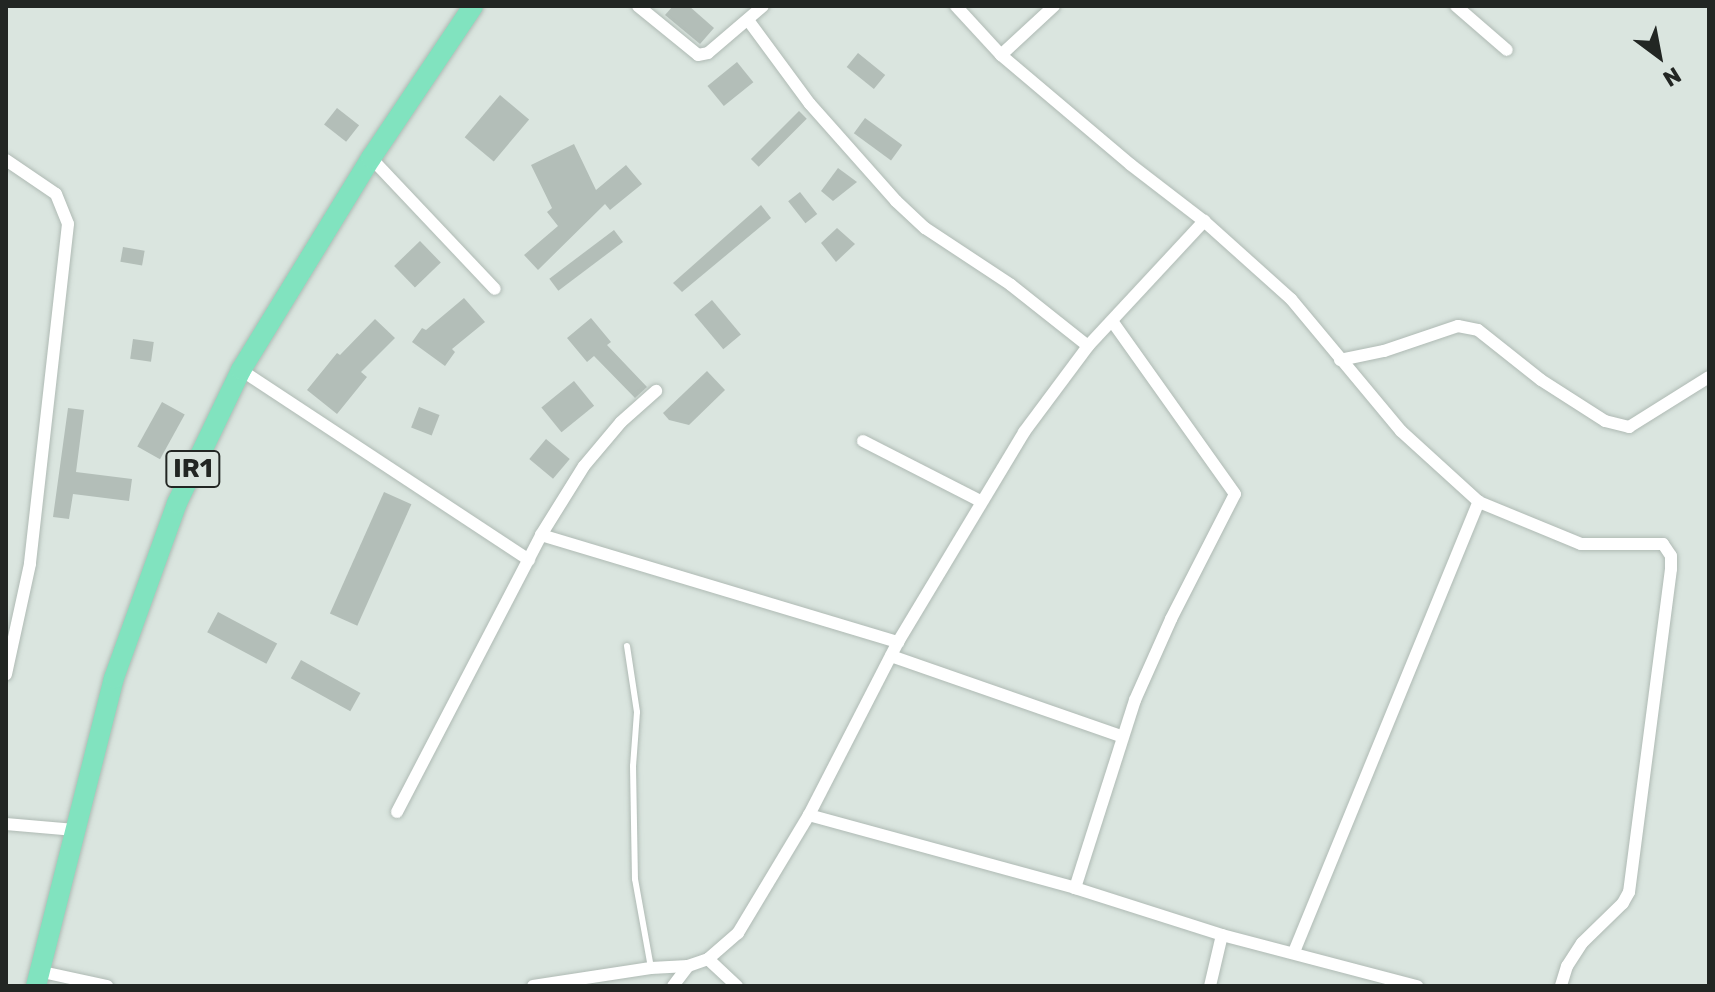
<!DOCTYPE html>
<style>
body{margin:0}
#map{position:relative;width:1715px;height:992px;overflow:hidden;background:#dae5df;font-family:Rubik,sans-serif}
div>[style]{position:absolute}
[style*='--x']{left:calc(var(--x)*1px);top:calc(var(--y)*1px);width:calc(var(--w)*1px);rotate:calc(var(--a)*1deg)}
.building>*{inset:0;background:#b3beb8;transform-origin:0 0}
.roads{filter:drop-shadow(0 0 2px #afbab4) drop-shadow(0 0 2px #afbab4)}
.lane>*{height:6px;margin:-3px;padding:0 3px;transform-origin:3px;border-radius:3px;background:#fff}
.street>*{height:12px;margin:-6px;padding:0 6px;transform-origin:6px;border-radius:6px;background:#fff}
.primary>*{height:20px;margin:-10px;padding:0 10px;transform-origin:10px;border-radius:10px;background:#81e3bf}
span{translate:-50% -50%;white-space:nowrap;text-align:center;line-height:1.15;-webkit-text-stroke:6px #dae5df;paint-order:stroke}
.shield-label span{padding:2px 6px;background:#dae5df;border:2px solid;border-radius:6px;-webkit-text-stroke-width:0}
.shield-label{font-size:26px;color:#222623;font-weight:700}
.frame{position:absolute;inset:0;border:8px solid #222623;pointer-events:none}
.north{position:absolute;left:1619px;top:16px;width:80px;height:80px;-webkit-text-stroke:6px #dae5df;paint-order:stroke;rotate:148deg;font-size:22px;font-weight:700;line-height:32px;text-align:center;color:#222623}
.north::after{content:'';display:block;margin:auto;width:28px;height:36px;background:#222623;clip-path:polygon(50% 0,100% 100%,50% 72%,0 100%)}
</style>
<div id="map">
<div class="building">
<div style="clip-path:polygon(673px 6px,689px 6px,714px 28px,700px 44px,665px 15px)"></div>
<div style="left:858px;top:53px;width:35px;height:18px;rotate:39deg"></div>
<div style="left:737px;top:62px;width:26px;height:38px;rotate:51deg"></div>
<div style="left:500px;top:95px;width:38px;height:55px;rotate:40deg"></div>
<div style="left:337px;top:108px;width:28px;height:21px;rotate:38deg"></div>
<div style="left:799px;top:111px;width:11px;height:68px;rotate:45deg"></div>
<div style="left:865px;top:118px;width:46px;height:19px;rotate:36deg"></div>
<div style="clip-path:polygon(574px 144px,596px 190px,626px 165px,642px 184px,610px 210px,605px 204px,538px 270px,524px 255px,558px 226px,547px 212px,552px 208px,531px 165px)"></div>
<div style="clip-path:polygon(838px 168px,857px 182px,833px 201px,821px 191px)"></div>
<div style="left:800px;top:192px;width:28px;height:15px;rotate:52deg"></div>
<div style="clip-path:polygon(761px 205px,771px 218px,682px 292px,673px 283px)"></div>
<div style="clip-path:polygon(837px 228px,855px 244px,836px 262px,821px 243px)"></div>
<div style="left:614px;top:230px;width:15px;height:81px;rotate:53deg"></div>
<div style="left:420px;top:241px;width:30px;height:36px;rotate:46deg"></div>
<div style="left:123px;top:247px;width:22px;height:15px;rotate:10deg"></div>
<div style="clip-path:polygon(464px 298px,485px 322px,452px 349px,455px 352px,445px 366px,412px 342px,422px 328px,426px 330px)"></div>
<div style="left:712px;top:300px;width:45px;height:23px;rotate:50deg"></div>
<div style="clip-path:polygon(591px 318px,611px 342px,607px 345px,647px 387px,635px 398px,594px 356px,587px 362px,567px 338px)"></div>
<div style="clip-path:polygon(375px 319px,395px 338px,361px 372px,367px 377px,337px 414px,307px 390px,337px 353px,340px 355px)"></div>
<div style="left:133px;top:339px;width:21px;height:20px;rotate:8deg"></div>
<div style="clip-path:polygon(707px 371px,725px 390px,689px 425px,669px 420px,663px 413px)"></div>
<div style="left:574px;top:381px;width:32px;height:42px;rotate:51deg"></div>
<div style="left:162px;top:402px;width:26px;height:51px;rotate:29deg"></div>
<div style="left:419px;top:407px;width:22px;height:22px;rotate:21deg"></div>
<div style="clip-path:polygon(68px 408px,84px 410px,76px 472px,132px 479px,129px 501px,73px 494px,69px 519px,53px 517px)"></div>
<div style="left:546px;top:439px;width:31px;height:26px;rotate:40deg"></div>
<div style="left:384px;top:492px;width:30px;height:133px;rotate:24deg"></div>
<div style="left:218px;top:612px;width:67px;height:23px;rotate:28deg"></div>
<div style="left:301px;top:660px;width:68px;height:21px;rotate:29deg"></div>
</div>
<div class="roads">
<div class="lane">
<div style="--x:627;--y:646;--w:67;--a:81.4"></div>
<div style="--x:637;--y:712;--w:54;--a:94.2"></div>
<div style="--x:633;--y:766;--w:113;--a:89"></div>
<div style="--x:635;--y:879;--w:90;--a:79.8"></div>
</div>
<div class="street">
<div style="--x:638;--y:6;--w:77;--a:39.2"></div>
<div style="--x:698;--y:55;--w:10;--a:-11"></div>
<div style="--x:708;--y:53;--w:72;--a:-40.5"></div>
<div style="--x:956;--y:6;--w:67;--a:47.4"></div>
<div style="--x:1001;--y:55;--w:170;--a:40.2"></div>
<div style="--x:1131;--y:165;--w:92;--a:37.5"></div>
<div style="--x:1204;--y:221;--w:117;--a:41.9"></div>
<div style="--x:1291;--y:299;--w:172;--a:50.2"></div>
<div style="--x:1401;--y:431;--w:105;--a:42.3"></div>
<div style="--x:1479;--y:502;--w:110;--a:22.4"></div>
<div style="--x:1581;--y:544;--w:82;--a:0"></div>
<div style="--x:1663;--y:544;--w:14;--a:56"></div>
<div style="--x:1671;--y:556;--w:13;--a:90"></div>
<div style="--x:1671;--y:569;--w:326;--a:97.4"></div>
<div style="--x:1629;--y:892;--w:13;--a:119"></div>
<div style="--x:1623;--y:903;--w:57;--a:135.7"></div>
<div style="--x:1582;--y:943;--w:27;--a:123"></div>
<div style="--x:1567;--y:966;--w:21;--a:107"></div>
<div style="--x:1456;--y:6;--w:67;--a:40.8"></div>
<div style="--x:748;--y:20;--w:104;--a:53.6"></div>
<div style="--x:810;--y:104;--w:130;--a:48.4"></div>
<div style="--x:896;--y:201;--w:40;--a:43"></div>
<div style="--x:925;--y:228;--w:103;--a:33.5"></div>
<div style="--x:1011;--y:285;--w:98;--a:38.4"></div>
<div style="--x:1001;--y:55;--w:72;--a:-42.8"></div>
<div style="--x:371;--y:158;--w:180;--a:46.6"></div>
<div style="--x:6;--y:160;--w:60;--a:34.2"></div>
<div style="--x:56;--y:194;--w:32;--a:68"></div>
<div style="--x:68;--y:224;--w:342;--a:96.4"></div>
<div style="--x:30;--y:564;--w:113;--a:102.3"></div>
<div style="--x:1340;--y:360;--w:45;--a:-11.6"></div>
<div style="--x:1384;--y:351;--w:78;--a:-18.7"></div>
<div style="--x:1458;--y:326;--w:20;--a:11"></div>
<div style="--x:1478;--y:330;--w:80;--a:38.4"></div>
<div style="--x:1541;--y:380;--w:76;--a:32.6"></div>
<div style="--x:1605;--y:421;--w:25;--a:14"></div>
<div style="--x:1629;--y:427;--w:94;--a:-32"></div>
<div style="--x:241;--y:370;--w:345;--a:33.4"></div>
<div style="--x:863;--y:441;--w:131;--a:27.1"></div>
<div style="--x:541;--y:535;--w:373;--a:16.7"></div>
<div style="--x:891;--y:656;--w:244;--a:19.2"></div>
<div style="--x:397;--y:812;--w:312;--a:-62.5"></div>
<div style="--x:541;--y:535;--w:81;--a:-58.1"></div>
<div style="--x:584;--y:466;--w:57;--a:-49.9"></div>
<div style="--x:621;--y:422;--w:47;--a:-41.5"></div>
<div style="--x:809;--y:815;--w:276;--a:15.3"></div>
<div style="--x:1075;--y:888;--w:154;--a:17.7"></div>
<div style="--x:1222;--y:935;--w:202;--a:14.7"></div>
<div style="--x:6;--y:824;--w:69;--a:5"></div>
<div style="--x:1075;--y:888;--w:197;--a:-72.3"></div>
<div style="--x:1135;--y:700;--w:89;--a:-66"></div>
<div style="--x:1171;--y:619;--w:140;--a:-62.9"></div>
<div style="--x:1235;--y:494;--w:212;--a:-125.4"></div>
<div style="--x:1294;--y:952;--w:487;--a:-67.7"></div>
<div style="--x:708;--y:959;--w:40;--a:43"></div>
<div style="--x:38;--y:971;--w:71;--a:12.3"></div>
<div style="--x:533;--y:986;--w:119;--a:-8.7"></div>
<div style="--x:651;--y:968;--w:37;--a:-3"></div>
<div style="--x:688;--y:966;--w:21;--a:-19"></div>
<div style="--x:708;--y:959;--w:40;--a:-41"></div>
<div style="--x:738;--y:933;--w:138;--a:-59"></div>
<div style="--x:809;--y:815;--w:195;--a:-62.8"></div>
<div style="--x:898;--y:642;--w:245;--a:-59"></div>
<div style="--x:1024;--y:432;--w:107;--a:-53.3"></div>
<div style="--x:1088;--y:346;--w:171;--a:-47.1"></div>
<div style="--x:673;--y:986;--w:25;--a:-53"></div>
<div style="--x:1210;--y:986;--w:52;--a:-76.8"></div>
</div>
<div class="primary">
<div style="--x:36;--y:986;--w:318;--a:-75.8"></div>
<div style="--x:114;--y:678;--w:186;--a:-70.2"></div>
<div style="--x:177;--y:503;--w:148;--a:-64.3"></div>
<div style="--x:241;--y:370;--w:249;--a:-58.5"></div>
<div style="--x:371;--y:158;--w:183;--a:-56.1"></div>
</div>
</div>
<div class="shield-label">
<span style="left:193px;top:469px">IR1</span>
</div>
<div class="frame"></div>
<div class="north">N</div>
</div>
